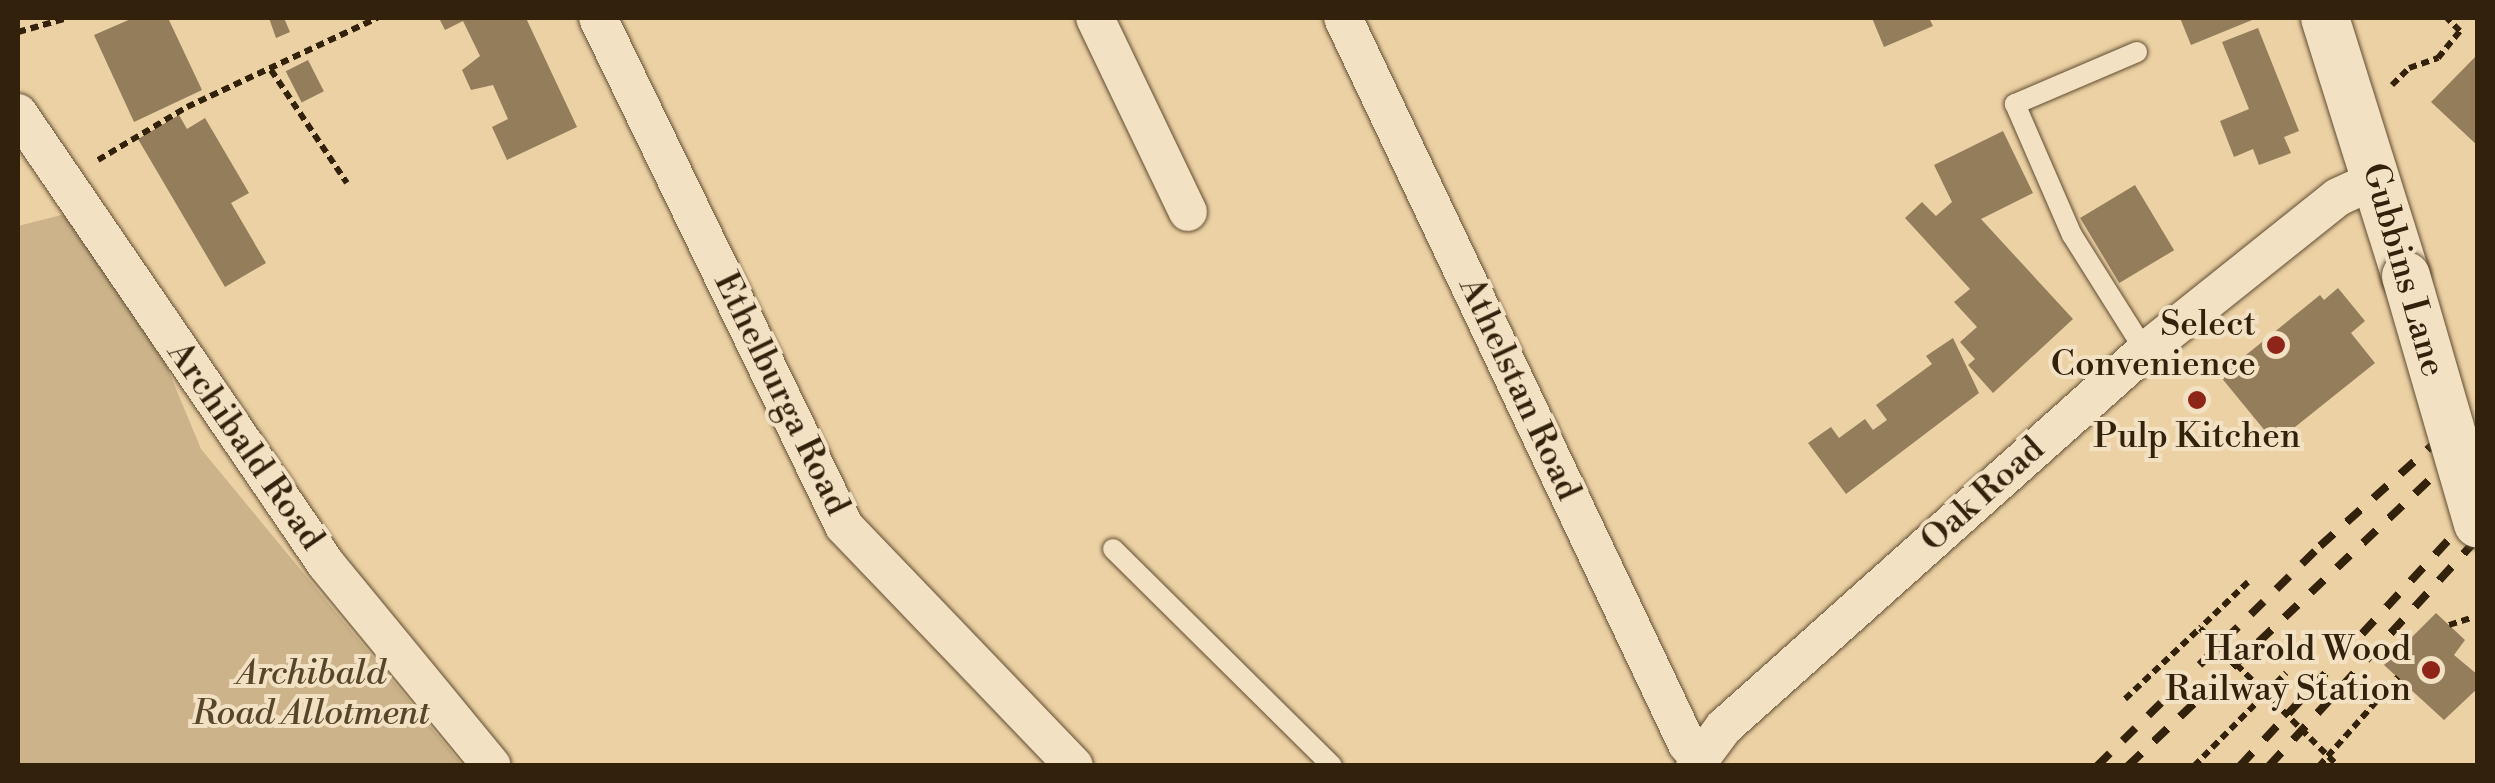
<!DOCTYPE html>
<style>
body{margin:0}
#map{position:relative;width:2495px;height:783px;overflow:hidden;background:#ecd1a4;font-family:"Libre Bodoni",serif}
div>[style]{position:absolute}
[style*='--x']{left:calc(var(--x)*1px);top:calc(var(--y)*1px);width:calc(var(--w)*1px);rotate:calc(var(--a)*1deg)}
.green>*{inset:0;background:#ccb38a}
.building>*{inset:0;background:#937d5b;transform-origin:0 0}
.path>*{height:6px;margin-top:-3px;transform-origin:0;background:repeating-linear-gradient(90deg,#32210b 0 8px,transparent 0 13px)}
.roads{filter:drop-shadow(0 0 2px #604d31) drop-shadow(0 0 2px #604d31)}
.service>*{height:20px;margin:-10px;padding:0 10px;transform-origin:10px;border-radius:10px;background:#f3e1c4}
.minor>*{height:38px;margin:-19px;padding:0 19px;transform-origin:19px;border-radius:19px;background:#f3e1c4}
.tertiary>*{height:48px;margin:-24px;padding:0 24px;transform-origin:24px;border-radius:24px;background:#f3e1c4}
.rail>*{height:8px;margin-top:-4px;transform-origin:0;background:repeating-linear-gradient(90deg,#32210b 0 18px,transparent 0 36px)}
.path-bridge>*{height:6px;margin-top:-3px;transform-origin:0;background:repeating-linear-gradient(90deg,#32210b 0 8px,transparent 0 13px)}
.bridges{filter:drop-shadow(0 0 2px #604d31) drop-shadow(0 0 2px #604d31)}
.tertiary-bridge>*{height:48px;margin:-24px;padding:0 24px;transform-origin:24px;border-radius:24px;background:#f3e1c4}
.dots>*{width:28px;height:28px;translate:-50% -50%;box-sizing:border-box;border:5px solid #f3e1c4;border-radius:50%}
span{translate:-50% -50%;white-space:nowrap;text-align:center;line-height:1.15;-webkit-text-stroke:8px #f3e1c4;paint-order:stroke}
.street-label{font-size:35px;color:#32210b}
.poi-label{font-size:35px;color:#32210b}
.right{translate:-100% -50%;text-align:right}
.park-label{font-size:35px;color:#58462b;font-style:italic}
.frame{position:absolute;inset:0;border:20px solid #32210b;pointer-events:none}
</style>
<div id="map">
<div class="green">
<div style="clip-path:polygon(81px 210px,140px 302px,201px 449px,462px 765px,18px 766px,18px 226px)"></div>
</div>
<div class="building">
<div style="clip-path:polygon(133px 18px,168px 18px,202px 90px,134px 122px,94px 35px)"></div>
<div style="clip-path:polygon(269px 18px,284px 18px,290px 32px,276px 38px)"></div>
<div style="clip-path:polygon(439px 18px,526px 18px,577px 127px,507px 160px,492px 127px,508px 119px,493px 85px,471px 90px,462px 70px,480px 56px,463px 21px,445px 30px)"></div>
<div style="clip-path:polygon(1872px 18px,1929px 18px,1933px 26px,1884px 47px)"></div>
<div style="clip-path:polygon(2180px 18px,2257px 18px,2191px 45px)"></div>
<div style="clip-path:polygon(2258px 28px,2299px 131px,2284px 137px,2291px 153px,2259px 165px,2253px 149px,2234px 157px,2220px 121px,2249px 109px,2222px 42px)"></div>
<div style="clip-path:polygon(2478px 54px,2478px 146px,2431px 102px)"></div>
<div style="left:308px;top:60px;width:35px;height:25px;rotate:63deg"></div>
<div style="clip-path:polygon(179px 115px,187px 129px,205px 118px,249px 193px,231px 203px,266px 263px,225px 287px,138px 139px)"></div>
<div style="clip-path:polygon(2003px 131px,2033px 193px,1981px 219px,2073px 319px,1993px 393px,1968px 365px,1975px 359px,1960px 342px,1977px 327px,1954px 302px,1970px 289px,1905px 218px,1922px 202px,1936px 216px,1952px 202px,1934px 165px)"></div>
<div style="left:2135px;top:185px;width:76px;height:64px;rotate:59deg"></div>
<div style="clip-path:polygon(2338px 288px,2365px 321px,2351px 333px,2375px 363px,2275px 443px,2220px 376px,2320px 295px,2324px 300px)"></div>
<div style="clip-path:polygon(1953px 338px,1979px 393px,1846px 494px,1808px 443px,1831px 427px,1839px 438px,1865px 419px,1873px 430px,1887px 420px,1876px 405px,1932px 364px,1926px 356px)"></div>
<div style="clip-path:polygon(2436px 613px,2465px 640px,2454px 655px,2478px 675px,2478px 688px,2444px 720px,2384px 665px)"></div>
</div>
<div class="path">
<div style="--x:18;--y:32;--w:51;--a:-15.9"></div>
<div style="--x:271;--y:70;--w:136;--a:56.1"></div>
<div style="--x:2392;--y:85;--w:24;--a:-45"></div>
<div style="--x:2409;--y:68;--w:31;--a:-19"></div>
<div style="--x:2438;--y:58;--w:35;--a:-51"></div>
<div style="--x:2460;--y:31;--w:18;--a:-135"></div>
<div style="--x:98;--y:160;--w:104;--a:-30.8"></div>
<div style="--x:187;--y:107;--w:210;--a:-25.1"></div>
<div style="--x:2449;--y:625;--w:25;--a:-18"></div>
<div style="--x:2125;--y:699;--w:103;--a:-43.4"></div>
<div style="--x:2337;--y:765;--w:1;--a:45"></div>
<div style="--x:2194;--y:766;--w:131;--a:-45.3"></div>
<div style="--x:2319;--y:766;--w:119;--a:-48.4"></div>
</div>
<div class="roads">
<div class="service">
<div style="--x:2137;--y:52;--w:133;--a:156.9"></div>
<div style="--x:2015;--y:104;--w:143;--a:66.5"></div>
<div style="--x:2072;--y:235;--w:137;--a:57.8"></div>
<div style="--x:1113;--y:549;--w:308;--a:44.7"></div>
</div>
<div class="minor">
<div style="--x:598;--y:18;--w:564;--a:64.16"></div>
<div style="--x:844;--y:526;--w:332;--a:46.2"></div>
<div style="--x:1095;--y:18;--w:215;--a:64.4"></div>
<div style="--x:1343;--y:18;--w:803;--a:64.65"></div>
<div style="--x:1687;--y:744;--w:18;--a:49"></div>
<div style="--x:18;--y:113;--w:546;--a:55.67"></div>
<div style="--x:326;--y:564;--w:261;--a:50.6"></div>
<div style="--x:1695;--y:766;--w:49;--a:-53.4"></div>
<div style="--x:1724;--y:727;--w:564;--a:-41.77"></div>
<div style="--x:2145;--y:351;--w:247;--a:-38.6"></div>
<div style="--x:2338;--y:197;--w:43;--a:-24.8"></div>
</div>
<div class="tertiary">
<div style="--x:2325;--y:18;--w:270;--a:72.6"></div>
</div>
</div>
<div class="rail">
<div style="--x:2097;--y:766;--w:313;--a:-44.6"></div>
<div style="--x:2320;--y:546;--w:212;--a:-41.9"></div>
<div style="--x:2128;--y:766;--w:482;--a:-43.5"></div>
<div style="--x:2240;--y:766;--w:351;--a:-47.3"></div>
<div style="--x:2269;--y:766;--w:309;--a:-47.5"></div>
</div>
<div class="path-bridge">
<div style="--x:2248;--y:582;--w:66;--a:136.2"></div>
<div style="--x:2200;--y:628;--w:195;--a:45"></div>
</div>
<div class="bridges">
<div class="tertiary-bridge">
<div style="--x:2406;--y:276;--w:258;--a:73.8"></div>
</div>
</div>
<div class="dots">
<div style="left:2276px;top:345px;background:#8f2418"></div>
<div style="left:2197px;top:400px;background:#8f2418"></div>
<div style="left:2431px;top:670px;background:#8f2418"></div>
</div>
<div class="street-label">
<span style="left:2403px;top:270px;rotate:74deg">Gubbins Lane</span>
<span style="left:1519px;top:389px;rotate:65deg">Athelstan Road</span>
<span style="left:781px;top:394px;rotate:64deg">Ethelburga Road</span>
<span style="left:245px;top:446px;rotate:55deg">Archibald Road</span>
<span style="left:1983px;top:495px;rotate:-42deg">Oak Road</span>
</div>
<div class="poi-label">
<span class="right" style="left:2256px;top:345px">Select<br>Convenience</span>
<span style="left:2197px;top:437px">Pulp Kitchen</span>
<span class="right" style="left:2411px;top:670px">Harold Wood<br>Railway Station</span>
</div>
<div class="park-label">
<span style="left:311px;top:694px">Archibald<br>Road Allotment</span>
</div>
<div class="frame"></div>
</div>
